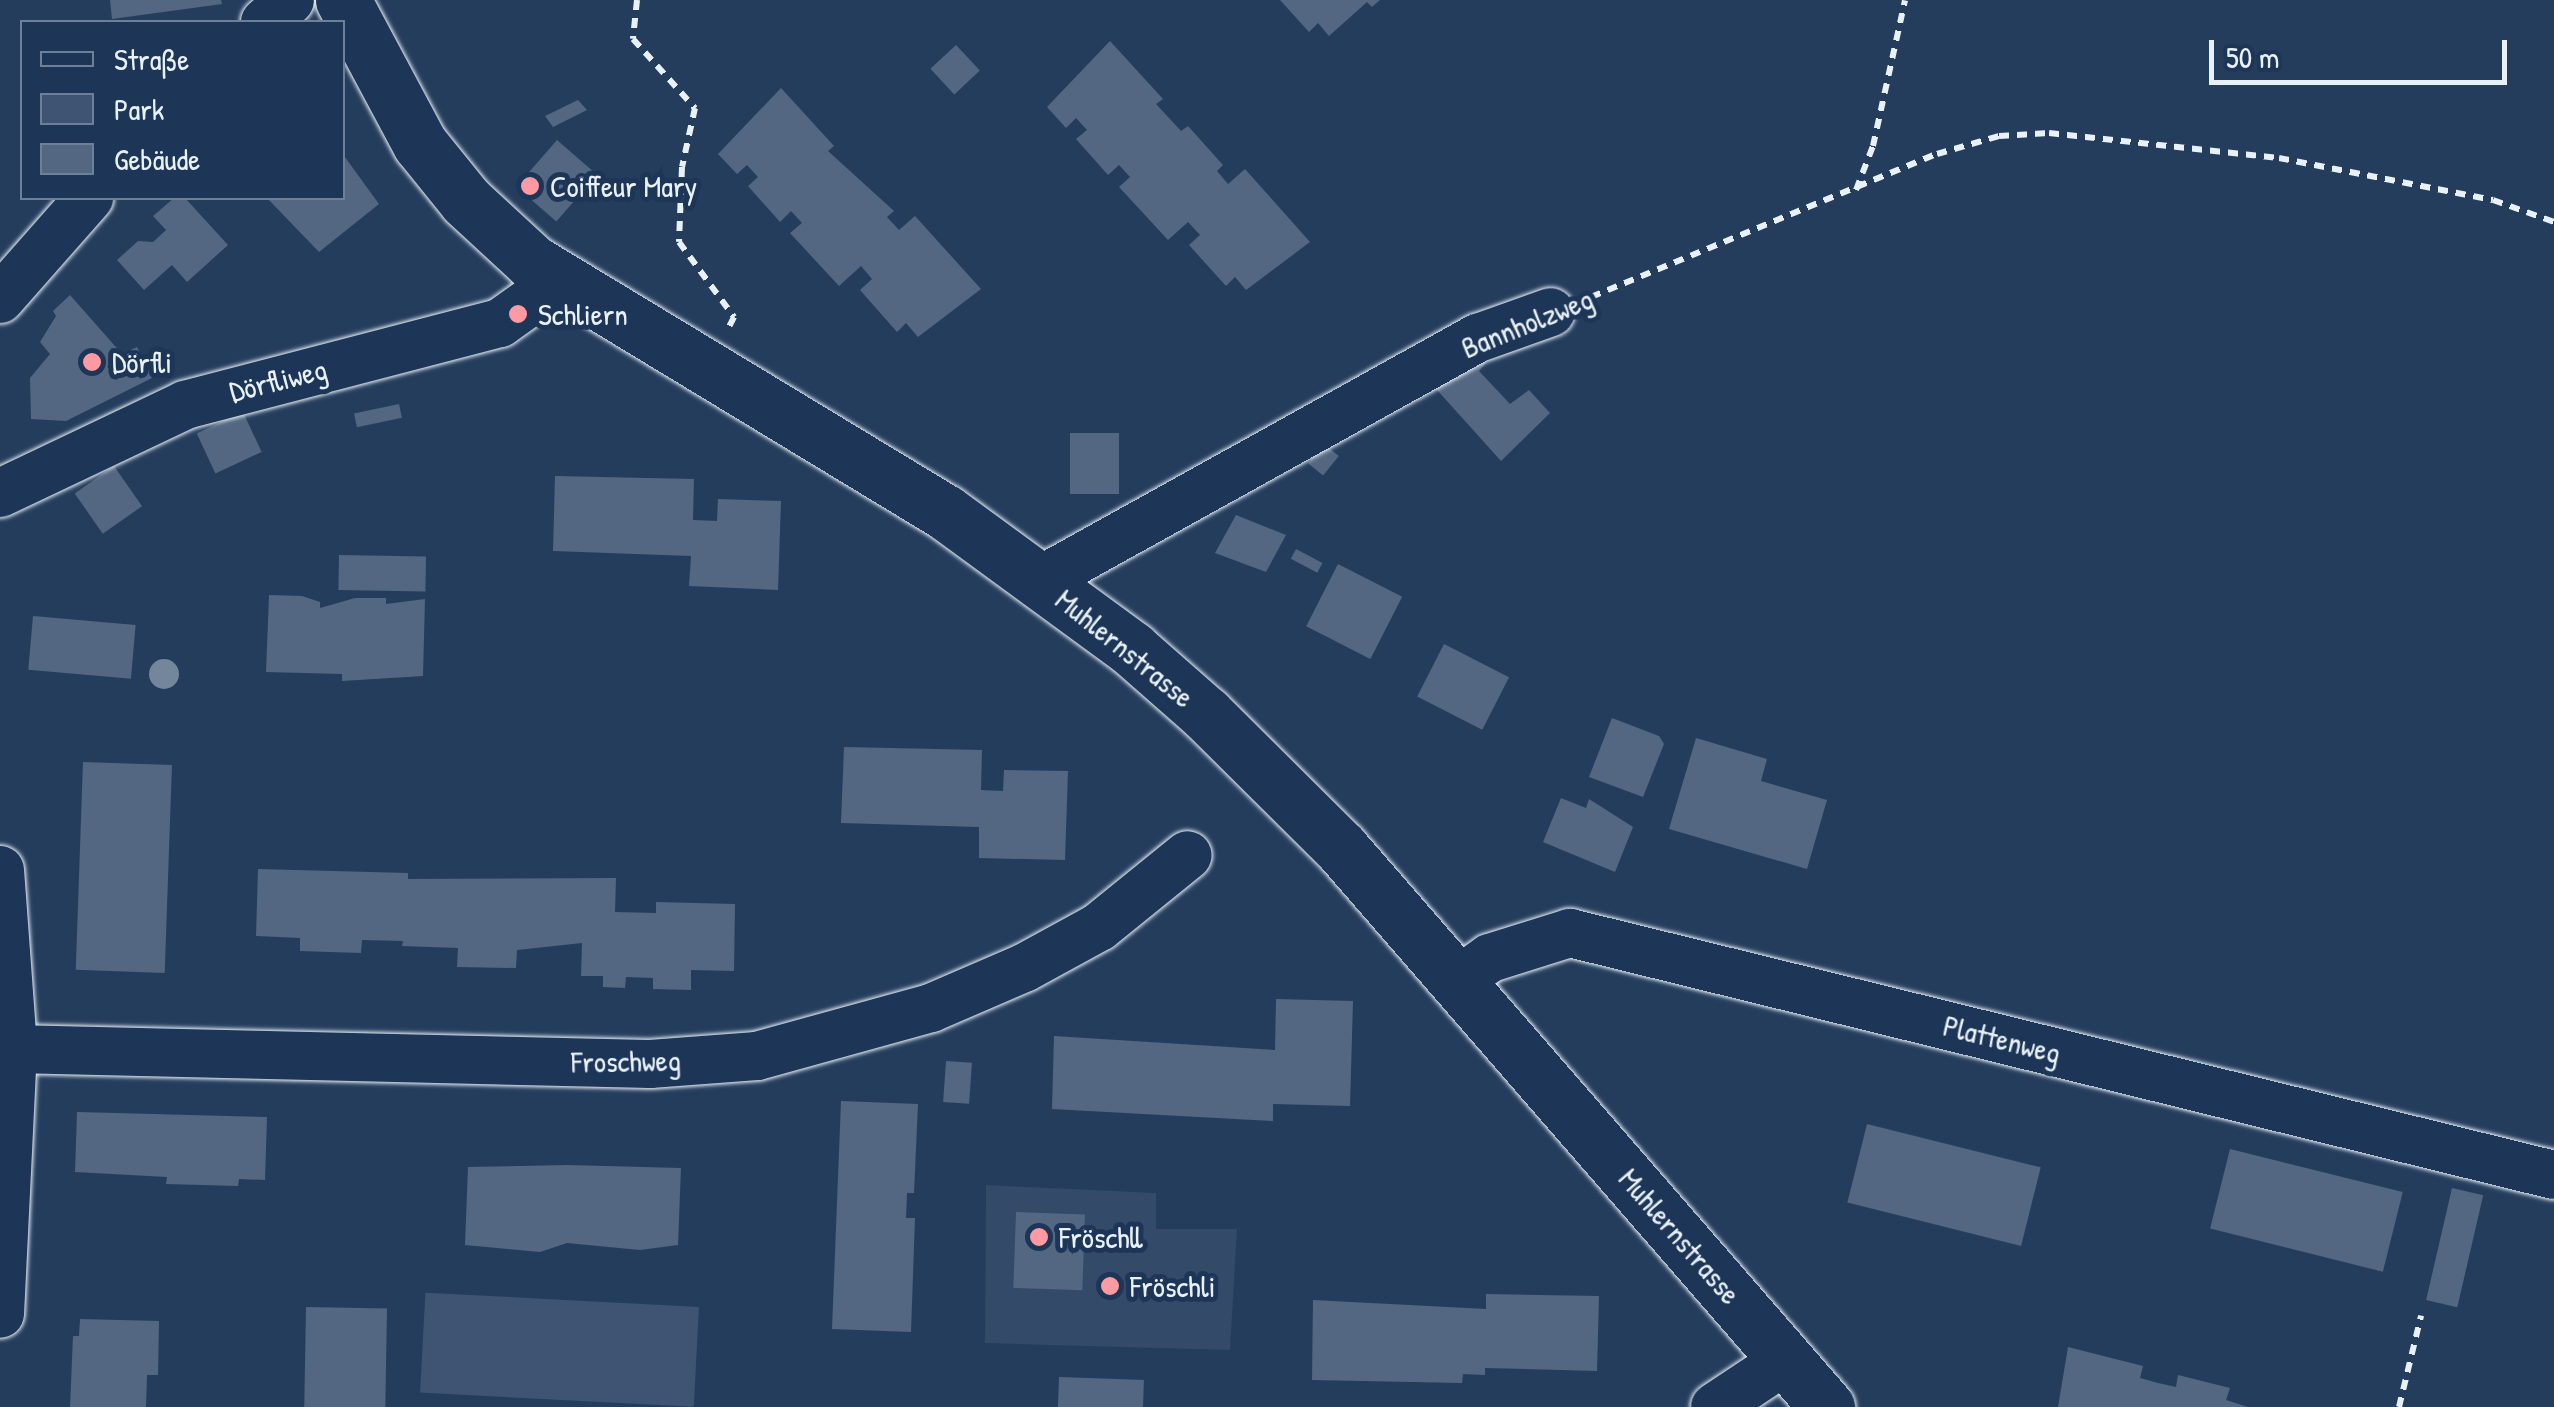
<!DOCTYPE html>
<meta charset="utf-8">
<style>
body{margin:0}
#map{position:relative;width:2554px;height:1407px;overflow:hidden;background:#253d5d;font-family:"Patrick Hand",sans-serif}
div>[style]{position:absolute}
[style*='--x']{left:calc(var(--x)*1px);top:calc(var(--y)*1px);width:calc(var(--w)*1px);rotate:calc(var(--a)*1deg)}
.built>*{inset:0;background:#334a68}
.green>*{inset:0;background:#3e5472;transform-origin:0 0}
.building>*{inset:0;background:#536782;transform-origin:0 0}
.path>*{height:6px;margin-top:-3px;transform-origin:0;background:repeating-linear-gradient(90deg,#e8f1f8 0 10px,transparent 0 18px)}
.roads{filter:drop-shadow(0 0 2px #e8f1f8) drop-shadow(0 0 2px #e8f1f8)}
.street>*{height:48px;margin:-24px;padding:0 24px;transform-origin:24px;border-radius:24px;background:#1d3557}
.secondary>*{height:55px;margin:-27.5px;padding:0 27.5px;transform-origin:27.5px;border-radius:27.5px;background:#1d3557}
.trees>*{width:30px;height:30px;margin:-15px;border-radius:50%;background:#74869c}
.dots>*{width:28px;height:28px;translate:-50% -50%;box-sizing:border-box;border:5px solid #1d3557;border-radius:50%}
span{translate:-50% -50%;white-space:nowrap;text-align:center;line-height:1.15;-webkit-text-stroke:10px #1d3557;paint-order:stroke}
.poi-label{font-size:30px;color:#e8f1f8}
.left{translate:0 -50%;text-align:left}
.street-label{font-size:30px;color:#e8f1f8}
.legend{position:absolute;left:20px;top:20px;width:325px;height:180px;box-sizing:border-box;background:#1d3557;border:2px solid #6e8097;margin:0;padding:12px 18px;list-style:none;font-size:30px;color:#e8f1f8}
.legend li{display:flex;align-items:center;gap:20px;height:50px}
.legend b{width:50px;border:2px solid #6e8097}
.scale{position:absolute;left:2209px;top:40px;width:298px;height:45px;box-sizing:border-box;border:5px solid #e8f1f8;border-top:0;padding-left:12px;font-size:30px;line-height:35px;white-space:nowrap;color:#e8f1f8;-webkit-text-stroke:8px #1d3557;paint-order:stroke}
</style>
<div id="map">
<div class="built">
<div style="clip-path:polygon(986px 1185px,1156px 1193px,1156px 1229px,1237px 1229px,1230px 1350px,985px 1343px)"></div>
</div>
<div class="green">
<div style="left:699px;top:1307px;width:100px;height:274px;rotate:93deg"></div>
</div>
<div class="building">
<div style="clip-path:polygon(110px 0,221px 0,222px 4px,112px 19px)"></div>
<div style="clip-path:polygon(1280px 0,1380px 0,1372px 7px,1367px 2px,1329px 36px,1318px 23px,1309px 32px)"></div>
<div style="clip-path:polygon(1110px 41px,1163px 99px,1156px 104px,1181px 131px,1188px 126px,1223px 165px,1217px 171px,1228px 184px,1245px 169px,1310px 242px,1246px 290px,1235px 277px,1226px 286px,1189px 245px,1200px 235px,1188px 222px,1168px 240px,1119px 187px,1130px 177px,1119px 165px,1108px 175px,1076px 139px,1087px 130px,1076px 118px,1066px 128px,1047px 107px)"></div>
<div style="left:956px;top:45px;width:35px;height:35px;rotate:47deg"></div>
<div style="clip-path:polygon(781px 88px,834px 146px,828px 151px,894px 211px,887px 217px,899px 230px,915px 216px,981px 289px,918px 337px,906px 323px,897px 332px,860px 290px,872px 279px,861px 266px,839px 286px,790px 233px,802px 223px,791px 211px,780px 222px,748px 186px,758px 177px,747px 165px,737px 174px,718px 154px)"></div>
<div style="clip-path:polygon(578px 100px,587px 110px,553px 127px,545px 116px)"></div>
<div style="left:557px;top:140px;width:53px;height:62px;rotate:41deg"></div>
<div style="clip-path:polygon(342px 153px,379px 204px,319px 252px,267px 198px,342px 198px)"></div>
<div style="clip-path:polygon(174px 198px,185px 198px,228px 245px,187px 282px,172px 265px,144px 290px,117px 260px,138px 241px,153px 242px,166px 230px,153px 216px)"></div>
<div style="clip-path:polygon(70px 295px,122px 354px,137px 347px,152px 378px,66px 421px,31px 419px,30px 378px,50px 354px,40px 342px,56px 316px,53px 311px)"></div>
<div style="clip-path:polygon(1475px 352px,1486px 363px,1479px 371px,1510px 404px,1529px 390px,1550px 413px,1501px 461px,1429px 381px)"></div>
<div style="left:399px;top:404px;width:14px;height:46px;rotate:78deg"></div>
<div style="left:243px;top:412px;width:44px;height:51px;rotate:65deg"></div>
<div style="left:1070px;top:433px;width:49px;height:61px"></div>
<div style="left:1324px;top:444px;width:19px;height:25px;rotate:39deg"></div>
<div style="left:114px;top:466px;width:49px;height:48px;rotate:55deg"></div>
<div style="clip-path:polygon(555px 476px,694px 479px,693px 520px,717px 521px,718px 499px,781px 501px,778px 590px,689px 586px,691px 556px,553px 551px)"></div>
<div style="clip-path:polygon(1236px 515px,1286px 535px,1266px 572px,1215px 553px)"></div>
<div style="left:1296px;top:549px;width:30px;height:11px;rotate:28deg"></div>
<div style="left:339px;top:555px;width:87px;height:35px;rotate:1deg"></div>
<div style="left:1338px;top:564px;width:72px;height:70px;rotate:27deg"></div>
<div style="clip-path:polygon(269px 595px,302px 596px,320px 602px,320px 608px,355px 598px,386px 598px,386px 604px,425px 599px,423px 676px,342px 681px,342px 674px,266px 672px)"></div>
<div style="left:33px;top:616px;width:103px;height:54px;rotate:5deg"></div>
<div style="left:1444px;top:644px;width:73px;height:59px;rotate:27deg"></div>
<div style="clip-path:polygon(1612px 718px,1659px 736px,1664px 744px,1643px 797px,1589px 777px)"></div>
<div style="clip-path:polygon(1696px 738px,1767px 759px,1761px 781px,1827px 800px,1807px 869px,1669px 829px)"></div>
<div style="clip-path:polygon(844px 747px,982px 750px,981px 790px,1003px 791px,1004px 770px,1068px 771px,1065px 860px,979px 858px,979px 827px,841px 823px)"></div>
<div style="left:83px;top:762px;width:89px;height:208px;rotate:2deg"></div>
<div style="clip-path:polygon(1561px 798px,1586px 808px,1589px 799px,1633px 827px,1615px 872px,1543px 842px)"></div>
<div style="clip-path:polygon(258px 869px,408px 873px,408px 879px,616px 878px,615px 912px,656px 913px,656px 902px,735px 904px,734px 971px,691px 970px,691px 990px,653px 989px,653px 978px,626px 977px,625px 988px,603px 987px,603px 976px,581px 976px,582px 943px,517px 950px,516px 968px,457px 967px,458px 948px,402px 946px,403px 941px,362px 940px,361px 953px,300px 951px,300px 938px,256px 936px)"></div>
<div style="clip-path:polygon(1276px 999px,1353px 1001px,1350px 1106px,1273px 1104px,1273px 1121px,1052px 1109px,1054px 1036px,1275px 1050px)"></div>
<div style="left:946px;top:1061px;width:26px;height:41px;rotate:4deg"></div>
<div style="clip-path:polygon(841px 1101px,918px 1104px,914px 1193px,907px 1193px,906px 1218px,915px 1218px,911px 1332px,832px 1329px)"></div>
<div style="clip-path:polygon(77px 1112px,267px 1117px,265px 1180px,239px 1179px,238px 1186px,166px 1184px,167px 1177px,75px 1172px)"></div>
<div style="left:1867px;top:1124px;width:179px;height:81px;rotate:14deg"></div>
<div style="left:2230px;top:1149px;width:178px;height:82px;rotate:14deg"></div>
<div style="clip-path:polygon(567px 1165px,681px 1168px,678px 1245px,640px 1250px,567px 1243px,540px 1252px,465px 1245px,468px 1167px)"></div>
<div style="left:2452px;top:1188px;width:32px;height:115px;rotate:13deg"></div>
<div style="left:1016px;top:1212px;width:69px;height:76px;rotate:2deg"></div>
<div style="clip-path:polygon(1486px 1294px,1599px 1296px,1597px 1371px,1485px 1368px,1485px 1375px,1463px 1374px,1462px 1383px,1312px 1380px,1313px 1300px,1486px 1309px)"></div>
<div style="left:306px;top:1307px;width:81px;height:100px;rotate:1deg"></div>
<div style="clip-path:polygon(80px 1319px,159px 1321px,158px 1375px,147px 1375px,146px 1407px,70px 1407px,73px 1336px,79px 1336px)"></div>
<div style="clip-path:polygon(2068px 1347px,2143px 1366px,2140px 1378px,2158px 1383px,2176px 1387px,2178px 1375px,2230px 1388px,2226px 1400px,2248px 1407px,2058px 1407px)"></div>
<div style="left:1059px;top:1377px;width:85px;height:30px;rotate:2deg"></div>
</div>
<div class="path">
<div style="--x:637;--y:0;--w:39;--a:96"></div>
<div style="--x:633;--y:39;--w:93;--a:48.1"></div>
<div style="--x:695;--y:108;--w:60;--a:102.4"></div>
<div style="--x:682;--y:167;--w:75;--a:92.3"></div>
<div style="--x:679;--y:242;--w:93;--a:53.7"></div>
<div style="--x:734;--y:317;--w:13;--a:117"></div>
<div style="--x:1856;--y:190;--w:47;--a:-68.9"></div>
<div style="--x:1873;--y:146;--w:149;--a:-77.6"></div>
<div style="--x:1591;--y:297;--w:374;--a:-22.5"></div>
<div style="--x:1937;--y:154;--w:65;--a:-16.2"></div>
<div style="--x:1999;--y:136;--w:50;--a:-3.4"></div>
<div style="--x:2049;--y:133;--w:231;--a:6.2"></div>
<div style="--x:2279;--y:158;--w:218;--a:11.1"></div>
<div style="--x:2493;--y:200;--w:65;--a:19.8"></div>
<div style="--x:2399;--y:1407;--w:94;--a:-76.4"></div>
</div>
<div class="roads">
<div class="street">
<div style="--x:265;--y:22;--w:33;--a:-41"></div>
<div style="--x:0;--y:299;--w:135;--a:-48.6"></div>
<div style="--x:0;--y:493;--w:205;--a:-25.4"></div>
<div style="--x:185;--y:405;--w:325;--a:-14.6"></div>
<div style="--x:500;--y:323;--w:72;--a:-35.4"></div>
<div style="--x:1041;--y:580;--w:500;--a:-29"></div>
<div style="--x:1478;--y:338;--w:77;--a:-19.6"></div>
<div style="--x:0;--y:870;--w:179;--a:85.8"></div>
<div style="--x:13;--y:1049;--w:265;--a:92.8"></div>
<div style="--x:1458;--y:981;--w:39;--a:-36"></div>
<div style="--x:1490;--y:958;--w:84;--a:-17.4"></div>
<div style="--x:1570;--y:933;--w:1013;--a:13.82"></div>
<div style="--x:13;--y:1049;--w:637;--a:1.35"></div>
<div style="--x:650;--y:1064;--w:107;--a:-4.3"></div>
<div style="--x:757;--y:1056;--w:180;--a:-15.4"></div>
<div style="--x:931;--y:1008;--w:101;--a:-23.3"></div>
<div style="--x:1024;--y:968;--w:85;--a:-28.7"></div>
<div style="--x:1099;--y:927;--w:114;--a:-39"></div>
<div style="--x:1715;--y:1407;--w:85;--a:-33.5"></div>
</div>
<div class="secondary">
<div style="--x:343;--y:0;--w:163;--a:61.9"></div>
<div style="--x:420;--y:144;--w:73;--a:51.1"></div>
<div style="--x:466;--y:201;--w:90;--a:42.7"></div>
<div style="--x:532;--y:262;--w:483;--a:31.2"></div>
<div style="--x:945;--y:512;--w:232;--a:36.2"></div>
<div style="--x:1132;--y:649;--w:98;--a:41.3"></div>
<div style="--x:1206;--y:714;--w:190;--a:44.8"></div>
<div style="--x:1341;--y:848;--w:741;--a:49"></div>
</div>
</div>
<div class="trees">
<div style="left:164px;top:674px"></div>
</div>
<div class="dots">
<div style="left:530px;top:186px;background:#ff9aa2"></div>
<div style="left:518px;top:314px;background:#ff9aa2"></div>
<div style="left:92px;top:362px;background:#ff9aa2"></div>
<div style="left:1039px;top:1237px;background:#ff9aa2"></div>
<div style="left:1110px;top:1286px;background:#ff9aa2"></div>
</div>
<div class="poi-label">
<span class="left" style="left:550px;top:186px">Coiffeur Mary</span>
<span class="left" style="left:538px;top:314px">Schliern</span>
<span class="left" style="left:112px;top:362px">Dörfli</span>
<span class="left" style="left:1059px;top:1237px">Fröschll</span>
<span class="left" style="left:1130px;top:1286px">Fröschli</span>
</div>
<div class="street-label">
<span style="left:1527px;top:323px;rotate:-22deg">Bannholzweg</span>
<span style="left:278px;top:380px;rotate:-14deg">Dörfliweg</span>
<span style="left:1125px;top:648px;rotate:39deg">Muhlernstrasse</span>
<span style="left:2002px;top:1039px;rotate:14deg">Plattenweg</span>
<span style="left:626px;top:1061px;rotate:-1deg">Froschweg</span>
<span style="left:1680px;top:1236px;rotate:49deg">Muhlernstrasse</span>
</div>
<ul class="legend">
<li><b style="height:12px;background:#1d3557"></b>Straße</li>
<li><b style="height:28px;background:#3e5472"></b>Park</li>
<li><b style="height:28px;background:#536782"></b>Gebäude</li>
</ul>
<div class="scale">50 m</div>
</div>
